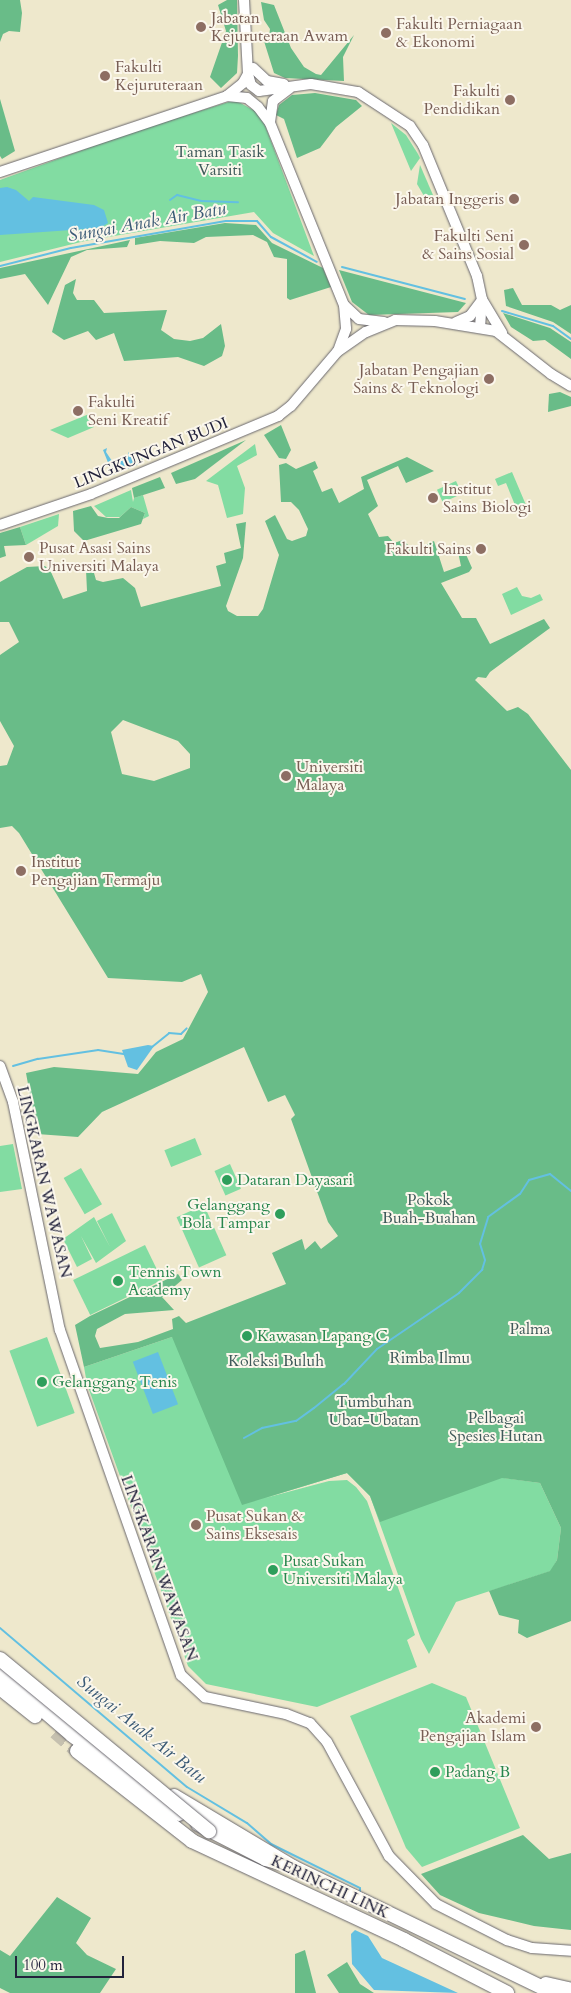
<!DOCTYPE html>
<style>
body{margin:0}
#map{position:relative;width:571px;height:1993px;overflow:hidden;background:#eee8cc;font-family:Cardo,serif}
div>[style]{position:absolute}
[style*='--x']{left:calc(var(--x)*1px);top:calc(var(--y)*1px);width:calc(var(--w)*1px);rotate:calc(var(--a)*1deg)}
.green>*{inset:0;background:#82dca2;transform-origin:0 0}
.forest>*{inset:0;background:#69bc88}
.water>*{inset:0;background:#63c0e1;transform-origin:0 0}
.stream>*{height:2px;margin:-1px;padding:0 1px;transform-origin:1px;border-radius:1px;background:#63c0e1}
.highway-tunnel>*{height:14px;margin-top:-7px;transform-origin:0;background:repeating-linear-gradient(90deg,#c5c0af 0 14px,transparent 0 21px)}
.roads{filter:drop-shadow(0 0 1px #69676e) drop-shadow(0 0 1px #69676e)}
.secondary>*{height:10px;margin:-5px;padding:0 5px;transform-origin:5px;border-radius:5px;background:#fff}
.highway>*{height:14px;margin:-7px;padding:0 7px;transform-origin:7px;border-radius:7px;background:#fff}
.bridges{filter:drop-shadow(0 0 1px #69676e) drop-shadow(0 0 1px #69676e)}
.highway-bridge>*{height:14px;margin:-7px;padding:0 7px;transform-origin:7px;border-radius:7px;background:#fff}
.dots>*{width:14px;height:14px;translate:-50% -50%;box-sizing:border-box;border:2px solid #fbf7ec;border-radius:50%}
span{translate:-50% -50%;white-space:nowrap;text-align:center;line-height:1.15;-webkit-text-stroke:4px #fbf7ec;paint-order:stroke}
.education-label{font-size:16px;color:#785e54}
.left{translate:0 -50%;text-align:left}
.right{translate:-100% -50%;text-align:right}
.park-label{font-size:16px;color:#3f5a5a}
.street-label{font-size:16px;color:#22223b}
.leisure-label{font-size:16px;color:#27864d}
.water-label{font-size:18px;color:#395975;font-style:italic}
.scale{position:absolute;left:15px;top:1956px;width:109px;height:22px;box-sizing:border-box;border:2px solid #22223b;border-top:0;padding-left:6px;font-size:15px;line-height:18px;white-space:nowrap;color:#22223b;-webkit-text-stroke:4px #fbf7ec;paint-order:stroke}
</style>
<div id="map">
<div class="green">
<div style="clip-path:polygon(235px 100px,255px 111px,265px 125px,314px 256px,273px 233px,254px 212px,85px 241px,0 262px,0 180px,132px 132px)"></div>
<div style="clip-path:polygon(391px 123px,406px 135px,418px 154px,420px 158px,411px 171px)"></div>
<div style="clip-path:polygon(420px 165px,436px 202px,424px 196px,417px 184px)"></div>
<div style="clip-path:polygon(89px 414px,94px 427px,68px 438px,50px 430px)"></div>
<div style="clip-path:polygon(255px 444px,257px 455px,237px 466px,245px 488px,243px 514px,227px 518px,218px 485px,206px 481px)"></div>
<div style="clip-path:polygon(512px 472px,526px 505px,509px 512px,507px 508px,515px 505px,506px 483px,498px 486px,495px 479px)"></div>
<div style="left:456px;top:481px;width:14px;height:21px;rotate:65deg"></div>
<div style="clip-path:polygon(131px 490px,133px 502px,134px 498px,143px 495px,149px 516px,143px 519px,145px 513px,131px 507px,120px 517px,106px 517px,94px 506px)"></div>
<div style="clip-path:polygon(59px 514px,58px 526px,26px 545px,20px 527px)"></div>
<div style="clip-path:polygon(517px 587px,522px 596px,531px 598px,540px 594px,543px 600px,511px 615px,502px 594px)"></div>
<div style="left:195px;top:1138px;width:18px;height:33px;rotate:68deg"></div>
<div style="clip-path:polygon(13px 1144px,22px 1189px,0 1192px,0 1146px)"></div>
<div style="left:230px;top:1164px;width:27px;height:17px;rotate:66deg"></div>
<div style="left:81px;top:1168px;width:42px;height:20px;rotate:60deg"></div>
<div style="left:204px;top:1205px;width:55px;height:30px;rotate:66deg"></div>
<div style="clip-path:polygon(112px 1213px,126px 1241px,96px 1263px,81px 1236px,92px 1259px,77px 1267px,63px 1239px,94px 1217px,110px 1247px,97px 1221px)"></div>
<div style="left:145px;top:1245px;width:39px;height:80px;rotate:64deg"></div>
<div style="left:47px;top:1337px;width:81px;height:40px;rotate:70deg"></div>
<div style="clip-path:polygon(172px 1337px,504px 1478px,540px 1483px,561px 1528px,557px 1560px,551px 1571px,456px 1602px,429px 1654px,421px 1639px,370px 1496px,347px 1473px,265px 1498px,329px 1481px,347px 1480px,356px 1487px,367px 1501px,415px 1635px,407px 1640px,417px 1667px,317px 1707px,206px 1684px,188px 1666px,87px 1384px,84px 1367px)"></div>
<div style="clip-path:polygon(432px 1683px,466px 1697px,520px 1828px,422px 1867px,406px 1848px,350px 1716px)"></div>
</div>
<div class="forest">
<div style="clip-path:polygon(0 0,20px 0,22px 13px,20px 32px,9px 31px,3px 34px,0 42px)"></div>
<div style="clip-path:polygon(227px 0,237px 0,238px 56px,237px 73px,221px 88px,210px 77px,226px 31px,218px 5px)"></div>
<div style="clip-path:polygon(261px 2px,274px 5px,291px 48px,304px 67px,316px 74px,321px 75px,354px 35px,343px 57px,344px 81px,285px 78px,274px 73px,263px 38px,269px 36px,270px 29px,264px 20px)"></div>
<div style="clip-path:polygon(315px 93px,356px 100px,362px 106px,336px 127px,320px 148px,297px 158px,284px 119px,276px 115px,279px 105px,292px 95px)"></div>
<div style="clip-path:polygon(0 99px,15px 151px,2px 159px,0 156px)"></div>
<div style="clip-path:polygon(225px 223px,256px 225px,272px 243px,323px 268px,331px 287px,290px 300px,287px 298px,287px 259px,274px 257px,267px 242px,253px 235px,206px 237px,194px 243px,160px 241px,135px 245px,135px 238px)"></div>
<div style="clip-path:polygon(130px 240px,127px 247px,87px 250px,71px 257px,48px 305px,25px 274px,0 279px,0 268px)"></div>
<div style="clip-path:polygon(339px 270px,466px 303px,458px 312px,369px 315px,352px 302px)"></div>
<div style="clip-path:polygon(76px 279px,73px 293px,77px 300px,94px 300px,104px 313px,167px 310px,161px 330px,174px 339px,190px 341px,203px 338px,221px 324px,225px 346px,222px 356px,204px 366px,178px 357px,124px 361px,114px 333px,96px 340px,88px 331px,64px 340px,52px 332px,65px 285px)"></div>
<div style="clip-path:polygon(513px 288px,522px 305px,551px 305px,560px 310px,571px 305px,571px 334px,553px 322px,506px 306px,504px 290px)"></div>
<div style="clip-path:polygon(503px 313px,550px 328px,571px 342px,571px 359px,545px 340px,533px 341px,511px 327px)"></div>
<div style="clip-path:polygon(560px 392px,571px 397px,571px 406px,548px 412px,549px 394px)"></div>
<div style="clip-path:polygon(281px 425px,291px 450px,286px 459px,279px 458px,264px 435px)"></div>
<div style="clip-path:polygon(246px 440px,195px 479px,176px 484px,171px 473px)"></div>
<div style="clip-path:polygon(evenodd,407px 457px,434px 471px,406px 483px,398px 466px,367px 480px,378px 506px,368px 514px,379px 537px,388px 536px,394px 543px,403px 540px,410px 547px,419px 548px,434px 541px,444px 572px,461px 566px,458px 552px,464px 550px,472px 568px,469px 572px,441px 583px,462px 618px,476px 618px,490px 644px,544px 619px,550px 628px,490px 672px,486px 678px,478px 677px,475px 680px,507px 711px,518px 707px,528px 714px,571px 770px,571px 1621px,527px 1638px,518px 1633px,519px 1620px,499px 1615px,489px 1591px,550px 1571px,557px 1560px,561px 1528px,540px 1483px,502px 1478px,380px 1522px,370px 1496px,347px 1473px,242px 1505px,172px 1337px,84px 1367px,75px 1325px,90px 1316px,178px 1274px,182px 1280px,162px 1297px,174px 1310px,125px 1314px,97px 1329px,95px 1336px,100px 1348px,138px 1342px,173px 1329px,172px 1319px,179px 1316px,186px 1323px,286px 1284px,272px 1253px,302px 1239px,305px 1250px,315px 1241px,321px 1249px,338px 1236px,328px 1222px,291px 1119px,295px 1115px,285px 1095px,268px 1102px,244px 1047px,102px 1112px,78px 1137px,37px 1134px,26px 1073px,54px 1067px,138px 1074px,156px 1052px,183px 1039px,208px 992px,201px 974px,182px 982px,108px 978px,19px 833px,12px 826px,0 828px,0 766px,7px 765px,14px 746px,0 721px,0 655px,19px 642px,9px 622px,0 622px,0 582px,27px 567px,45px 566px,51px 572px,63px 599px,87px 591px,86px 570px,94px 573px,96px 580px,103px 582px,123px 578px,135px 588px,141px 607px,221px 586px,216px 566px,226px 563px,224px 553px,241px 548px,236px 524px,246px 522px,243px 558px,226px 606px,228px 611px,237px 616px,258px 616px,263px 609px,279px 555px,265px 521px,275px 515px,287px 539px,292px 541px,306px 536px,308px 529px,299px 510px,291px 502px,281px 502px,279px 465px,286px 463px,296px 469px,315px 461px,318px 468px,313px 471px,322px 492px,332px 488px,339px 503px,364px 489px,361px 477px,407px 457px,123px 720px,178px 741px,190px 754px,190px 768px,154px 781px,122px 774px,111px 732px,123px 720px)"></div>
<div style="clip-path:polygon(160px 477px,165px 488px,134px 498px,132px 488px)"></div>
<div style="clip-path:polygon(91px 506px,98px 516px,108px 518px,119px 518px,131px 507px,145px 513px,141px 524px,84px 541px,74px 531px,73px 511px)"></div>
<div style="clip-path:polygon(20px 527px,26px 545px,4px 546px,6px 556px,0 558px,0 533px)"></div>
<div style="clip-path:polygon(523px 1835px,549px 1859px,571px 1853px,571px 1930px,534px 1926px,479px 1913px,440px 1895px,421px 1874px)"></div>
<div style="clip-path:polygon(57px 1897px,91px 1918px,76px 1943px,87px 1955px,116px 1969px,100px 1993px,10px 1993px,0 1988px,0 1950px,10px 1956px)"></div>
<div style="clip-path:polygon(305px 1950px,316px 1993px,295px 1993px,295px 1954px)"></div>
<div style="clip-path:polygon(347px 1962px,360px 1984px,374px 1993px,339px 1993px,327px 1975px)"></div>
</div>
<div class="water">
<div style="clip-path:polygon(7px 187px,16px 190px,29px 201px,33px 197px,94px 205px,104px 210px,108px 223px,100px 228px,0 235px,0 188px)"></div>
<div style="clip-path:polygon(107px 448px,106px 452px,114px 464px,128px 458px,128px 452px,133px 459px,140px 454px,144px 462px,113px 475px,103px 450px)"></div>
<div style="clip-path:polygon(148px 1045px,154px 1046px,137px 1070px,128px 1067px,122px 1050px)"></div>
<div style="left:158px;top:1352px;width:56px;height:27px;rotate:69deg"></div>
<div style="clip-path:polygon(355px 1930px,368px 1936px,382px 1958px,458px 1993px,374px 1990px,352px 1964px,351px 1934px)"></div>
</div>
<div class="stream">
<div style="--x:170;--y:200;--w:9;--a:-36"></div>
<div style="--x:177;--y:195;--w:25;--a:14"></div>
<div style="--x:201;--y:201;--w:37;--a:2"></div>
<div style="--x:0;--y:266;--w:73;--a:-14.2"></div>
<div style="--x:71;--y:248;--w:157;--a:-9.9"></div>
<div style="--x:226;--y:221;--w:31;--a:0"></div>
<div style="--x:257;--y:221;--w:21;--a:49"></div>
<div style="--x:271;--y:237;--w:52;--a:28.5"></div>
<div style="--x:342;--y:267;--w:127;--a:14.6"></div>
<div style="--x:502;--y:311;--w:53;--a:16.4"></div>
<div style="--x:553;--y:326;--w:22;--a:36"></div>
<div style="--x:152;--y:1047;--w:22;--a:-39"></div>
<div style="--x:169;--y:1033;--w:12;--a:5"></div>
<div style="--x:181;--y:1034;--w:8;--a:-45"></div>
<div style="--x:13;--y:1066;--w:26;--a:-16"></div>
<div style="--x:38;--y:1059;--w:61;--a:-8.5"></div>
<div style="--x:98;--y:1050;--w:26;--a:9"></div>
<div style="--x:244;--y:1438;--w:21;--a:-29"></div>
<div style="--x:262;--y:1428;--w:35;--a:-12"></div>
<div style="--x:296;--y:1421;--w:22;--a:-36"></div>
<div style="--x:314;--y:1408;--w:38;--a:-39"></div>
<div style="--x:344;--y:1384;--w:48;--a:-46.7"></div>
<div style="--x:377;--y:1349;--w:99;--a:-34.3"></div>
<div style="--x:459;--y:1293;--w:33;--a:-45"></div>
<div style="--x:482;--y:1270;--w:10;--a:-73"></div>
<div style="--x:485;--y:1260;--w:17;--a:-107"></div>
<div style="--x:480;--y:1244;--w:28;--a:-73"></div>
<div style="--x:488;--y:1217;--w:39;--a:-36"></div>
<div style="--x:520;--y:1194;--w:17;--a:-57"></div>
<div style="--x:529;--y:1180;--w:22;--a:-16"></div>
<div style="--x:550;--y:1174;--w:27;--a:39"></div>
<div style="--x:0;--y:1628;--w:245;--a:40.4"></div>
<div style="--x:187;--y:1787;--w:70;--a:31"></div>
<div style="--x:247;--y:1823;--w:32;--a:41"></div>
<div style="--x:271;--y:1844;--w:99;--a:26.3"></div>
<div style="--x:360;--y:1888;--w:6;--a:90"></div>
</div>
<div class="highway-tunnel">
<div style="--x:55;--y:1732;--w:29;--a:41"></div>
</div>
<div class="roads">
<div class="secondary">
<div style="--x:253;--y:68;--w:19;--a:43"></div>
<div style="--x:267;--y:81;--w:17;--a:10"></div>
<div style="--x:248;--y:74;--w:11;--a:75"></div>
<div style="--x:251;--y:85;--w:10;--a:37"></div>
<div style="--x:259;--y:91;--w:52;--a:-7.7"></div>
<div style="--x:311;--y:84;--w:48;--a:9.7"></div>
<div style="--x:358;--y:92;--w:62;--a:33.2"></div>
<div style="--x:410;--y:126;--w:23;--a:56"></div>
<div style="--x:423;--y:145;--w:142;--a:67.6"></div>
<div style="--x:477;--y:276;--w:24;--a:78"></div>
<div style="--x:482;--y:299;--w:28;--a:94"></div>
<div style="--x:227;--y:96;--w:21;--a:-39"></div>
<div style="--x:243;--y:83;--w:10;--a:-61"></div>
<div style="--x:248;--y:74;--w:74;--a:-93.1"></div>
<div style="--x:270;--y:122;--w:21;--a:-82"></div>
<div style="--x:273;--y:101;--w:21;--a:-37"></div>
<div style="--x:0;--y:172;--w:239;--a:-18.5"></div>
<div style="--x:227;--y:96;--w:20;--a:6"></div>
<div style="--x:247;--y:98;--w:14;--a:39"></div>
<div style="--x:258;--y:107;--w:20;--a:53"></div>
<div style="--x:270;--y:123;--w:196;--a:67.9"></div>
<div style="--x:344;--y:305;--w:24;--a:85"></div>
<div style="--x:346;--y:329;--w:23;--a:110"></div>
<div style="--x:483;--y:301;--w:37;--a:59"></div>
<div style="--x:345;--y:306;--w:19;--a:43"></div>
<div style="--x:359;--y:319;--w:25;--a:7"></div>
<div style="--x:456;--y:322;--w:15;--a:-23"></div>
<div style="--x:470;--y:316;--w:20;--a:-53"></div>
<div style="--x:0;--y:525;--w:96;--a:-18.8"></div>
<div style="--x:91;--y:494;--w:203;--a:-22.6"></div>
<div style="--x:278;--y:416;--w:16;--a:-38"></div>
<div style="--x:291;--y:406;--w:71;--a:-49.6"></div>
<div style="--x:337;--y:352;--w:35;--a:-35"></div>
<div style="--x:366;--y:332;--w:31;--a:-22"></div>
<div style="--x:395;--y:320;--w:40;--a:1.4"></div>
<div style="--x:435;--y:321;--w:62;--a:9.3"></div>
<div style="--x:496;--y:331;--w:70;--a:38"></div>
<div style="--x:551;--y:374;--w:23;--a:31"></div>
<div style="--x:0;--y:1066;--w:38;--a:70"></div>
<div style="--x:13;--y:1102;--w:233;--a:78.4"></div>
<div style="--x:60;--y:1330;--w:366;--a:70.7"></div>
<div style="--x:181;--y:1675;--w:33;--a:43"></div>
<div style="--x:205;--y:1697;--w:83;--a:11.9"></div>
<div style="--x:286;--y:1714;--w:26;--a:21"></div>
<div style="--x:310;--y:1723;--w:25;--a:48"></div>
<div style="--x:327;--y:1742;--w:130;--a:61.5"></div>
<div style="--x:389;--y:1856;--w:67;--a:45.6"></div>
<div style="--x:436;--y:1904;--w:80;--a:26.9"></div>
<div style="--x:507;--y:1940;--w:26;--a:18"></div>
<div style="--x:532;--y:1948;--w:39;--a:4"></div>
</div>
<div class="highway">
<div style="--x:0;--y:1673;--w:95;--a:40.7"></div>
<div style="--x:72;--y:1735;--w:133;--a:36.4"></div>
<div style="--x:0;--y:1688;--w:45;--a:38.7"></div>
<div style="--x:77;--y:1751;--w:146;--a:38"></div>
<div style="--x:192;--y:1841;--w:234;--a:25"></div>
<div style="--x:404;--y:1940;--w:116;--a:27.2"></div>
<div style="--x:174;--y:1796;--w:139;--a:30.8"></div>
<div style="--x:293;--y:1867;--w:290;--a:25.8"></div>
<div style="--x:198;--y:1824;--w:76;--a:27.2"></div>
<div style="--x:266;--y:1859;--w:15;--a:16"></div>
<div style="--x:546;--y:1984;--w:26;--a:13"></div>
</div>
</div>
<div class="bridges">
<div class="highway-bridge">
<div style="--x:0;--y:1659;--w:271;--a:39.5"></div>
</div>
</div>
<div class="dots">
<div style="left:201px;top:27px;background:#8d6e63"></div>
<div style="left:386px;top:33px;background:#8d6e63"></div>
<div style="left:105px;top:76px;background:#8d6e63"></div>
<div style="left:510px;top:100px;background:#8d6e63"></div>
<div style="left:514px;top:199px;background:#8d6e63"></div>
<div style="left:524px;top:245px;background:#8d6e63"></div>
<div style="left:489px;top:379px;background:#8d6e63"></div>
<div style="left:78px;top:411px;background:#8d6e63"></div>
<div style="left:433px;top:498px;background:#8d6e63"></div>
<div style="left:481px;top:549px;background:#8d6e63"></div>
<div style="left:29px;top:557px;background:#8d6e63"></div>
<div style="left:286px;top:776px;background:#8d6e63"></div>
<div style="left:21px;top:871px;background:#8d6e63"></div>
<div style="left:227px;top:1180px;background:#2e9e5b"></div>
<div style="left:280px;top:1214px;background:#2e9e5b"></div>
<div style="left:118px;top:1281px;background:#2e9e5b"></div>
<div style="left:247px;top:1336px;background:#2e9e5b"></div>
<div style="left:42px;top:1382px;background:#2e9e5b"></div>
<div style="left:196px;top:1525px;background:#8d6e63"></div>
<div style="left:273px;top:1570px;background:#2e9e5b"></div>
<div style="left:536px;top:1727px;background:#8d6e63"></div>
<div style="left:435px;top:1772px;background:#2e9e5b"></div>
</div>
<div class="education-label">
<span class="left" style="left:211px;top:27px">Jabatan<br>Kejuruteraan Awam</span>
<span class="left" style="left:396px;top:33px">Fakulti Perniagaan<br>&amp; Ekonomi</span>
<span class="left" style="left:115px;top:76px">Fakulti<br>Kejuruteraan</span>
<span class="right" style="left:500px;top:100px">Fakulti<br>Pendidikan</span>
<span class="right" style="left:504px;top:199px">Jabatan Inggeris</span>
<span class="right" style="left:514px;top:245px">Fakulti Seni<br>&amp; Sains Sosial</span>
<span class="right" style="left:479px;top:379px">Jabatan Pengajian<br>Sains &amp; Teknologi</span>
<span class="left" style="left:88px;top:411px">Fakulti<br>Seni Kreatif</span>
<span class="left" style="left:443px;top:498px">Institut<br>Sains Biologi</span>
<span class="left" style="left:39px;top:557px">Pusat Asasi Sains<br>Universiti Malaya</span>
<span class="right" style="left:471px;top:549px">Fakulti Sains</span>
<span class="left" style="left:296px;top:776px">Universiti<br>Malaya</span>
<span class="left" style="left:31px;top:871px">Institut<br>Pengajian Termaju</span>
<span class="left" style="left:206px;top:1525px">Pusat Sukan &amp;<br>Sains Eksesais</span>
<span class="right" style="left:526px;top:1727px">Akademi<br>Pengajian Islam</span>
</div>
<div class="park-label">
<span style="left:220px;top:161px">Taman Tasik<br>Varsiti</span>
<span style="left:429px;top:1209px">Pokok<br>Buah-Buahan</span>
<span style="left:530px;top:1329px">Palma</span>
<span style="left:430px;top:1358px">Rimba Ilmu</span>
<span style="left:276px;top:1361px">Koleksi Buluh</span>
<span style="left:374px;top:1411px">Tumbuhan<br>Ubat-Ubatan</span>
<span style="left:496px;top:1427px">Pelbagai<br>Spesies Hutan</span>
</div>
<div class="street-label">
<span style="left:151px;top:453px;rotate:-22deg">LINGKUNGAN BUDI</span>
<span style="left:44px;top:1182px;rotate:77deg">LINGKARAN WAWASAN</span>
<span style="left:159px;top:1568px;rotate:70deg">LINGKARAN WAWASAN</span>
<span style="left:330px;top:1887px;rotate:25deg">KERINCHI LINK</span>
</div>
<div class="leisure-label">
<span class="left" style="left:237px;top:1180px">Dataran Dayasari</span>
<span class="right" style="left:270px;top:1214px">Gelanggang<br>Bola Tampar</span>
<span class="left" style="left:128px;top:1281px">Tennis Town<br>Academy</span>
<span class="left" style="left:257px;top:1336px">Kawasan Lapang C</span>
<span class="left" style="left:52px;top:1382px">Gelanggang Tenis</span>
<span class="left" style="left:283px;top:1570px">Pusat Sukan<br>Universiti Malaya</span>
<span class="left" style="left:445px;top:1772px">Padang B</span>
</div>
<div class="water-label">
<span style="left:147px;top:223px;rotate:-10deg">Sungai Anak Air Batu</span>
<span style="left:141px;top:1730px;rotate:39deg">Sungai Anak Air Batu</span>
</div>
<div class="scale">100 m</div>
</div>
